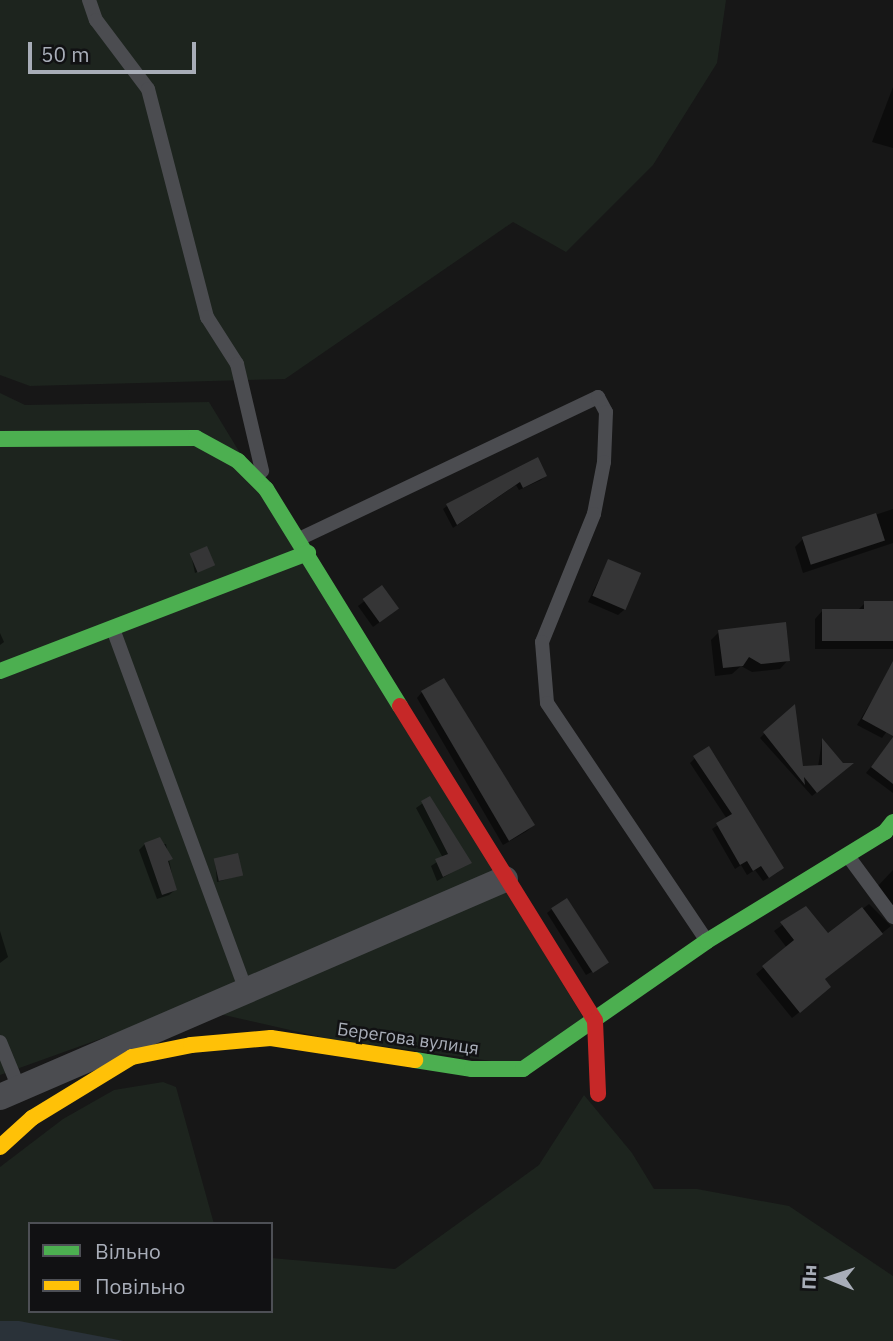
<!DOCTYPE html>
<meta charset="utf-8">
<style>
body{margin:0}
#map{position:relative;width:893px;height:1341px;overflow:hidden;background:#171717;font-family:"IBM Plex Sans",sans-serif}
div>[style]{position:absolute}
[style*='--x']{left:calc(var(--x)*1px);top:calc(var(--y)*1px);width:calc(var(--w)*1px);rotate:calc(var(--a)*1deg)}
.green>*{inset:0;background:#1d241e}
.water>*{inset:0;background:#2a3239}
.shadow>*{inset:0;background:#0007}
.building>*{inset:0;background:#353536;transform-origin:0 0}
.lane>*{height:14px;margin:-7px;padding:0 7px;transform-origin:7px;border-radius:7px;background:#4b4c50}
.street>*{height:26px;margin:-13px;padding:0 13px;transform-origin:13px;border-radius:13px;background:#4b4c50}
.fast>*{height:16px;margin:-8px;padding:0 8px;transform-origin:8px;border-radius:8px;background:#4caf50}
.slow>*{height:16px;margin:-8px;padding:0 8px;transform-origin:8px;border-radius:8px;background:#ffc107}
.jam>*{height:16px;margin:-8px;padding:0 8px;transform-origin:8px;border-radius:8px;background:#c62828}
span{translate:-50% -50%;white-space:nowrap;text-align:center;line-height:1.15;-webkit-text-stroke:5px #111113;paint-order:stroke}
.street-label{font-size:18px;color:#a8adb8}
.legend{position:absolute;left:28px;top:1222px;width:245px;height:91px;box-sizing:border-box;background:#111113;border:2px solid #4d4f55;margin:0;padding:9px 12px;list-style:none;font-size:21px;color:#a8adb8}
.legend li{display:flex;align-items:center;gap:14px;height:35px}
.legend b{width:35px;border:2px solid #4d4f55}
.north{position:absolute;left:795px;top:1243px;width:70px;height:70px;-webkit-text-stroke:5px #111113;paint-order:stroke;rotate:272deg;font-size:19px;font-weight:700;line-height:28px;text-align:center;color:#a8adb8}
.north::after{content:'';display:block;margin:auto;width:24px;height:32px;background:#a8adb8;clip-path:polygon(50% 0,100% 100%,50% 72%,0 100%)}
.scale{position:absolute;left:28px;top:42px;width:168px;height:32px;box-sizing:border-box;border:4px solid #a8adb8;border-top:0;padding-left:9px;font-size:21px;line-height:24px;white-space:nowrap;color:#a8adb8;-webkit-text-stroke:5px #111113;paint-order:stroke}
</style>
<div id="map">
<div class="green">
<div style="clip-path:polygon(0 0,726px 0,717px 63px,653px 165px,566px 252px,513px 222px,285px 379px,30px 386px,0 375px)"></div>
<div style="clip-path:polygon(0 393px,25px 405px,209px 402px,586px 1022px,521px 1065px,329px 1039px,189px 1007px,0 1075px)"></div>
<div style="clip-path:polygon(163px 1082px,176px 1087px,214px 1224px,30px 1224px,30px 1311px,271px 1311px,271px 1258px,395px 1269px,539px 1165px,584px 1095px,632px 1153px,654px 1189px,697px 1189px,789px 1206px,893px 1276px,893px 1341px,124px 1341px,0 1321px,0 1167px,63px 1119px,114px 1090px)"></div>
</div>
<div class="water">
<div style="clip-path:polygon(0 1321px,19px 1321px,124px 1341px,0 1341px)"></div>
</div>
<div class="shadow">
<div style="clip-path:polygon(893px 87px,893px 148px,872px 142px)"></div>
<div style="clip-path:polygon(537px 460px,545px 476px,541px 480px,519px 490px,516px 485px,453px 528px,443px 509px,447px 506px)"></div>
<div style="clip-path:polygon(893px 509px,893px 543px,803px 573px,795px 547px,803px 539px)"></div>
<div style="clip-path:polygon(191px 555px,213px 565px,195px 573px)"></div>
<div style="clip-path:polygon(608px 561px,624px 610px,618px 615px,588px 602px)"></div>
<div style="clip-path:polygon(382px 588px,391px 614px,373px 627px,358px 606px)"></div>
<div style="clip-path:polygon(865px 603px,893px 603px,893px 649px,815px 649px,815px 619px,823px 610px,857px 611px)"></div>
<div style="clip-path:polygon(719px 632px,788px 660px,780px 669px,752px 672px,741px 666px,732px 674px,715px 676px,711px 640px)"></div>
<div style="clip-path:polygon(0 633px,4px 642px,0 645px)"></div>
<div style="clip-path:polygon(884px 681px,893px 686px,893px 723px,882px 738px,857px 725px)"></div>
<div style="clip-path:polygon(422px 692px,533px 825px,527px 831px,503px 845px,417px 698px)"></div>
<div style="clip-path:polygon(765px 733px,801px 768px,818px 767px,822px 740px,842px 765px,850px 765px,812px 796px,760px 738px)"></div>
<div style="clip-path:polygon(879px 757px,893px 758px,893px 793px,866px 773px)"></div>
<div style="clip-path:polygon(695px 758px,782px 868px,777px 873px,763px 881px,755px 870px,747px 875px,741px 865px,735px 869px,712px 829px,727px 819px,690px 763px)"></div>
<div style="clip-path:polygon(430px 798px,469px 863px,437px 881px,431px 866px,443px 858px,416px 808px)"></div>
<div style="clip-path:polygon(145px 844px,166px 844px,175px 890px,169px 895px,157px 899px,139px 850px)"></div>
<div style="clip-path:polygon(215px 860px,241px 875px,217px 882px)"></div>
<div style="clip-path:polygon(893px 870px,893px 918px,876px 888px)"></div>
<div style="clip-path:polygon(869px 904px,891px 926px,823px 980px,822px 994px,792px 1018px,756px 974px,787px 948px,774px 931px,806px 908px,827px 936px)"></div>
<div style="clip-path:polygon(552px 909px,602px 966px,586px 975px,547px 913px)"></div>
<div style="clip-path:polygon(0 931px,8px 957px,0 963px)"></div>
</div>
<div class="building">
<div style="clip-path:polygon(538px 457px,547px 476px,523px 488px,520px 482px,457px 525px,446px 504px)"></div>
<div style="left:876px;top:513px;width:29px;height:78px;rotate:72deg"></div>
<div style="left:207px;top:546px;width:21px;height:19px;rotate:67deg"></div>
<div style="left:608px;top:559px;width:36px;height:40px;rotate:23deg"></div>
<div style="left:382px;top:585px;width:29px;height:24px;rotate:54deg"></div>
<div style="clip-path:polygon(864px 601px,893px 601px,893px 641px,822px 641px,822px 609px,864px 609px)"></div>
<div style="clip-path:polygon(786px 622px,790px 661px,761px 664px,749px 657px,743px 666px,723px 668px,718px 630px)"></div>
<div style="clip-path:polygon(893px 661px,893px 736px,862px 719px)"></div>
<div style="clip-path:polygon(444px 678px,535px 825px,509px 841px,421px 691px)"></div>
<div style="clip-path:polygon(795px 704px,803px 766px,822px 765px,822px 738px,843px 763px,854px 763px,817px 793px,804px 777px,805px 785px,763px 732px)"></div>
<div style="clip-path:polygon(893px 737px,893px 784px,871px 767px)"></div>
<div style="clip-path:polygon(709px 746px,784px 868px,769px 878px,761px 866px,753px 871px,747px 861px,740px 865px,716px 823px,732px 814px,693px 756px)"></div>
<div style="clip-path:polygon(430px 796px,472px 863px,443px 877px,435px 859px,448px 854px,421px 801px)"></div>
<div style="clip-path:polygon(160px 837px,173px 859px,168px 861px,177px 890px,162px 895px,144px 843px)"></div>
<div style="left:238px;top:853px;width:23px;height:25px;rotate:77deg"></div>
<div style="left:567px;top:898px;width:77px;height:19px;rotate:57deg"></div>
<div style="clip-path:polygon(806px 906px,828px 933px,862px 907px,883px 934px,825px 979px,831px 987px,800px 1013px,762px 966px,794px 940px,780px 922px)"></div>
</div>
<div class="lane">
<div style="--x:89;--y:0;--w:21;--a:71"></div>
<div style="--x:96;--y:20;--w:86;--a:53"></div>
<div style="--x:148;--y:89;--w:236;--a:75.5"></div>
<div style="--x:207;--y:317;--w:56;--a:57.4"></div>
<div style="--x:237;--y:364;--w:110;--a:76.8"></div>
<div style="--x:299;--y:539;--w:331;--a:-25.4"></div>
<div style="--x:598;--y:397;--w:17;--a:62"></div>
<div style="--x:606;--y:412;--w:50;--a:92.3"></div>
<div style="--x:604;--y:462;--w:53;--a:100.9"></div>
<div style="--x:594;--y:514;--w:138;--a:112.1"></div>
<div style="--x:542;--y:642;--w:61;--a:85.3"></div>
<div style="--x:547;--y:703;--w:285;--a:56.1"></div>
<div style="--x:113;--y:629;--w:386;--a:69.8"></div>
<div style="--x:848;--y:856;--w:76;--a:53.6"></div>
<div style="--x:0;--y:1042;--w:50;--a:67.6"></div>
</div>
<div class="street">
<div style="--x:0;--y:1097;--w:550;--a:-23.35"></div>
</div>
<div class="fast">
<div style="--x:0;--y:439;--w:196;--a:-0.3"></div>
<div style="--x:196;--y:438;--w:48;--a:28.7"></div>
<div style="--x:238;--y:461;--w:40;--a:45"></div>
<div style="--x:266;--y:489;--w:255;--a:58.3"></div>
<div style="--x:0;--y:671;--w:330;--a:-21"></div>
<div style="--x:415;--y:1060;--w:58;--a:9"></div>
<div style="--x:472;--y:1069;--w:51;--a:0"></div>
<div style="--x:523;--y:1069;--w:224;--a:-34.8"></div>
<div style="--x:707;--y:941;--w:209;--a:-31.5"></div>
<div style="--x:885;--y:832;--w:13;--a:-51"></div>
</div>
<div class="slow">
<div style="--x:0;--y:1147;--w:43;--a:-42.2"></div>
<div style="--x:32;--y:1118;--w:117;--a:-31.4"></div>
<div style="--x:132;--y:1057;--w:60;--a:-11.5"></div>
<div style="--x:191;--y:1045;--w:80;--a:-5"></div>
<div style="--x:271;--y:1038;--w:146;--a:8.7"></div>
</div>
<div class="jam">
<div style="--x:400;--y:706;--w:370;--a:58.2"></div>
<div style="--x:595;--y:1021;--w:73;--a:87.6"></div>
</div>
<div class="street-label">
<span style="left:408px;top:1039px;rotate:8deg">Берегова вулиця</span>
</div>
<ul class="legend">
<li><b style="height:9px;background:#4caf50"></b>Вільно</li>
<li><b style="height:9px;background:#ffc107"></b>Повільно</li>
</ul>
<div class="north">Пн</div>
<div class="scale">50 m</div>
</div>
